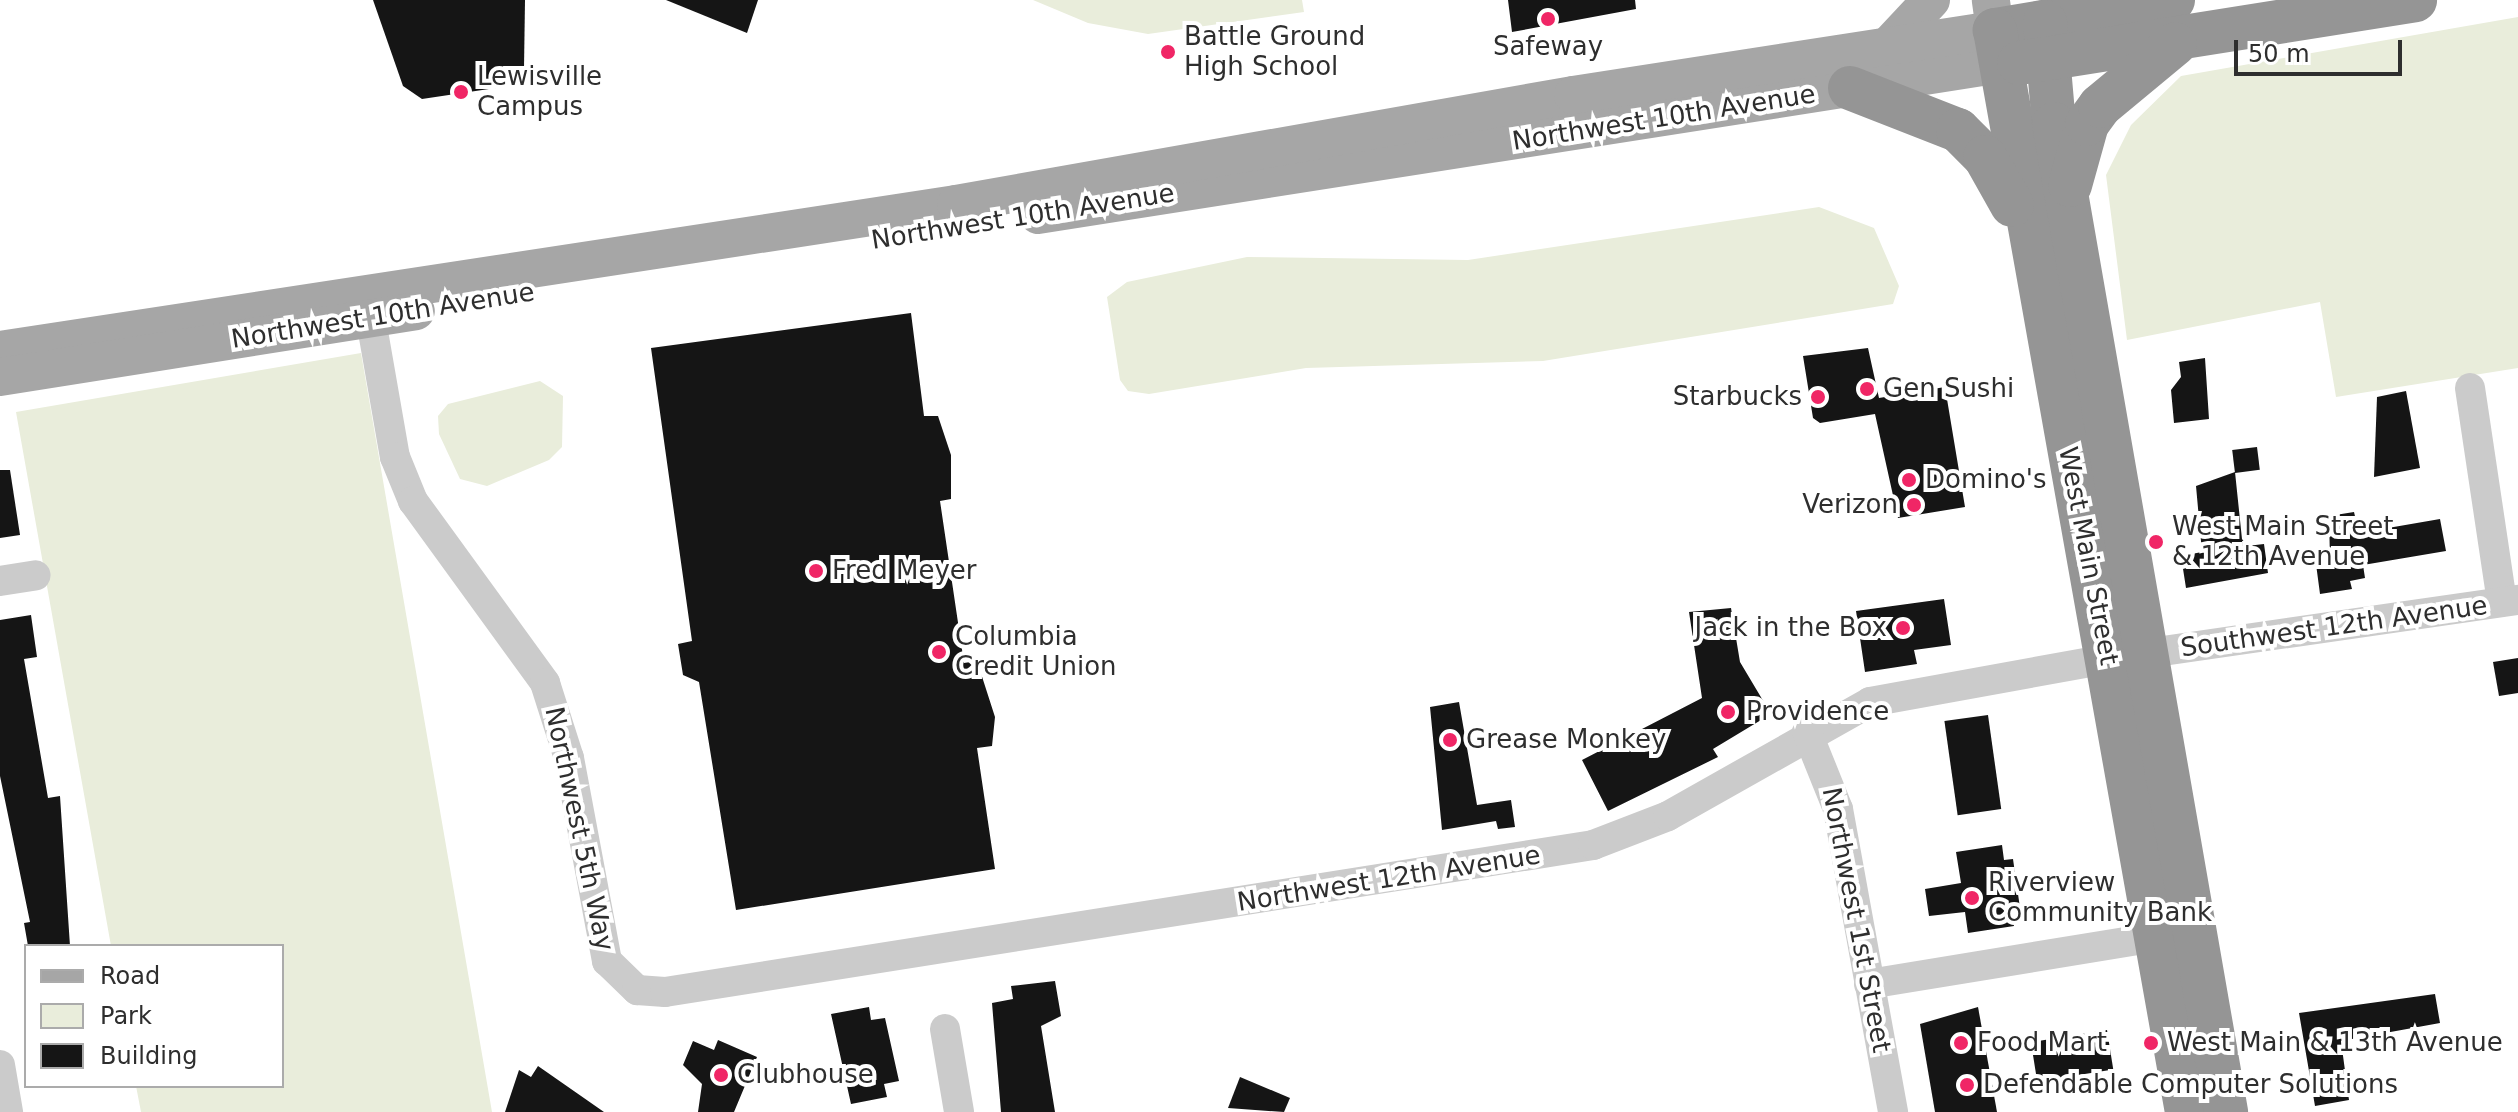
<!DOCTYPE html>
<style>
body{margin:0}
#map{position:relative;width:2518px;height:1112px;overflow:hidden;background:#fff;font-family:"DejaVu Sans",sans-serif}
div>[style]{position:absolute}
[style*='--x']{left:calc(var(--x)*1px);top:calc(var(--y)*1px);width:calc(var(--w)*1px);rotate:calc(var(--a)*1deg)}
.green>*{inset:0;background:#e9eddb}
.building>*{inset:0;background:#151515;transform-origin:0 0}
.minor>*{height:30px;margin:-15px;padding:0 15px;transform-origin:15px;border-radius:15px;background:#cbcbcb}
.major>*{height:38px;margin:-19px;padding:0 19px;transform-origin:19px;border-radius:19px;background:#a6a6a6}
.highway>*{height:44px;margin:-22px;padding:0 22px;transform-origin:22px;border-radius:22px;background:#959595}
.dots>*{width:22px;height:22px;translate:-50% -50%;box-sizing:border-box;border:4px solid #fff;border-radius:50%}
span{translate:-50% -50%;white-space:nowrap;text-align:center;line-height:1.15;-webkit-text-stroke:8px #fff;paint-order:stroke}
.poi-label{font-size:26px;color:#2e2e2e}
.left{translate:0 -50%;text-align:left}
.right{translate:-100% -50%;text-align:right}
.street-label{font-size:26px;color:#2e2e2e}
.legend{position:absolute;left:24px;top:944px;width:260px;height:144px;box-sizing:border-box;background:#fff;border:2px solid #ababab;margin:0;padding:10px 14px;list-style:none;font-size:24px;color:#2e2e2e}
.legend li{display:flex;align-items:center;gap:16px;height:40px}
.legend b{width:40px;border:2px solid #ababab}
.scale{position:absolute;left:2234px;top:40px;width:168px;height:36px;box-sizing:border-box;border:4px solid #2e2e2e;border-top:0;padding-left:10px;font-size:24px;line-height:28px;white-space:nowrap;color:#2e2e2e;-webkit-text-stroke:6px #fff;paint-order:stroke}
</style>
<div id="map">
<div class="green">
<div style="clip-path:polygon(1033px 0,1302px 0,1304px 12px,1148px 34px,1088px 23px)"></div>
<div style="clip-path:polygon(2518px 17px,2518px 368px,2336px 397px,2320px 302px,2127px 340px,2106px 175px,2131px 125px,2181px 76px)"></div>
<div style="clip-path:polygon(1819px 207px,1874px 228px,1899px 286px,1893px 304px,1543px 361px,1306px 368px,1149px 394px,1128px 391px,1120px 380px,1107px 297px,1127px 282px,1247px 257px,1468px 260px)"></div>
<div style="clip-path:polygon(361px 353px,492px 1112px,141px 1112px,136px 1086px,282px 1086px,282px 946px,111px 946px,16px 412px)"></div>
<div style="clip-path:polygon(540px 381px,563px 396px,562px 447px,549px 460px,487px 486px,460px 479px,439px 434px,438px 416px,448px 404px)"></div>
</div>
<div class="building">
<div style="clip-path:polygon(373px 0,525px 0,524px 68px,509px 86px,422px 99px,403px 86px)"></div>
<div style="clip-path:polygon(666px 0,758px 0,747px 33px)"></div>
<div style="clip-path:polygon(1508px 0,1635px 0,1636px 9px,1512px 32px)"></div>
<div style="clip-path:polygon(911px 313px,924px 416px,938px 416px,951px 455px,951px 499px,940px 501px,964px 663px,977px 661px,995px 717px,992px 746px,977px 748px,995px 869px,736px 910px,699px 682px,683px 675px,678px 644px,692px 641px,651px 348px)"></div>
<div style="clip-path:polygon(1868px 348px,1879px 398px,1945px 387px,1965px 507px,1898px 518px,1875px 414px,1820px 423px,1813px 418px,1803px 356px)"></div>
<div style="clip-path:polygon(2205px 358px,2209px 419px,2174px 423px,2171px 390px,2181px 377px,2179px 362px)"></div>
<div style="clip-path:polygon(2406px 391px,2420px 468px,2374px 477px,2377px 397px)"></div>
<div style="left:2257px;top:447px;width:23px;height:25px;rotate:83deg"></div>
<div style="clip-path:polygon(0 470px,10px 470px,20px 535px,0 538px)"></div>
<div style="clip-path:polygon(2235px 472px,2242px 539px,2247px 546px,2264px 544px,2268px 573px,2186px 588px,2181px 556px,2202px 552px,2196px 486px)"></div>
<div style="clip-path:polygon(2354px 512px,2359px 533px,2440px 519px,2446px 551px,2363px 565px,2365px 578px,2350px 581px,2352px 589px,2320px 594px,2316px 564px,2330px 561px,2329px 516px)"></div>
<div style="clip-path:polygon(1944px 599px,1951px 645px,1914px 650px,1917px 664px,1865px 672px,1856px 611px)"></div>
<div style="clip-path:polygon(1731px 608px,1740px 662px,1771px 714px,1713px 749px,1718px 757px,1608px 811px,1582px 760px,1702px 698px,1689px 612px)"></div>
<div style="clip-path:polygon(31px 615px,37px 657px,24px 659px,48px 798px,60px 796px,70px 946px,28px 946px,24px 923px,30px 922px,0 776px,0 620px)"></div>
<div style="clip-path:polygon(2518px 658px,2518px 693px,2499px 696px,2493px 662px)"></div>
<div style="clip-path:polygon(1459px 702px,1477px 805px,1511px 800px,1515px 827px,1498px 829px,1496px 821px,1442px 830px,1430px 707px)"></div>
<div style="left:1988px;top:715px;width:95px;height:44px;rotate:82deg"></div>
<div style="clip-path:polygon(2002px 845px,2004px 860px,2013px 859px,2020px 908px,2011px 909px,2014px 926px,1968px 933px,1965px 912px,1929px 916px,1925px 889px,1961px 883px,1956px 852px)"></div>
<div style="clip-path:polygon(1055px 981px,1061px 1016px,1041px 1026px,1055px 1112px,1001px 1112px,992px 1003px,1013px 999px,1011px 986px)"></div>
<div style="clip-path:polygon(2435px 994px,2440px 1023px,2341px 1041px,2349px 1100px,2315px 1106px,2299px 1013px)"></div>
<div style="clip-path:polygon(869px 1007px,871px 1020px,885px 1018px,899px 1081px,884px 1084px,887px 1097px,851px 1104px,831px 1014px)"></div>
<div style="clip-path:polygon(1978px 1007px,1997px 1112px,1935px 1112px,1920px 1024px)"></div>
<div style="left:2107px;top:1030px;width:40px;height:77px;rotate:81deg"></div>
<div style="clip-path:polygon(718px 1040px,757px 1057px,734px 1112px,698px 1112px,702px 1084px,683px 1065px,693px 1041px,714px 1050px)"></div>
<div style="clip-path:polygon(538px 1066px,604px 1112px,505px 1112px,519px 1070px,531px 1077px)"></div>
<div style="clip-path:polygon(1240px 1077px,1290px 1098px,1284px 1112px,1228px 1108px)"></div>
</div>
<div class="minor">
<div style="--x:371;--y:320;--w:139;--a:80.1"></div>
<div style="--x:395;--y:457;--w:48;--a:67.8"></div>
<div style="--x:413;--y:501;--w:225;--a:54"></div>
<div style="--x:545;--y:683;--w:79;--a:72.3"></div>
<div style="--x:569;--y:758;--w:207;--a:79.4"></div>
<div style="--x:607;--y:961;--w:42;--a:44"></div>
<div style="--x:637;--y:990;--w:28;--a:4"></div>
<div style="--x:665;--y:992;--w:940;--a:-9"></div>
<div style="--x:1593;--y:845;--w:80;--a:-21.1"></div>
<div style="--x:1668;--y:816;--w:232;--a:-29.4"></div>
<div style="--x:1870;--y:702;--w:241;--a:-10.3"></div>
<div style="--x:2470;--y:388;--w:216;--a:81.5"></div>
<div style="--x:0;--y:581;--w:36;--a:-9"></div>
<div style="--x:2149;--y:653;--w:373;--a:-8.2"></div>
<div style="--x:1807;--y:732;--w:83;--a:68.1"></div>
<div style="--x:1838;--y:809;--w:308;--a:79.7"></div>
<div style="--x:1869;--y:984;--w:291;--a:-9.3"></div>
<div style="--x:945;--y:1029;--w:84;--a:80.4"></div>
<div style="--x:0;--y:1065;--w:48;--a:80.3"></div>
</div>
<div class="major">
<div style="--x:1888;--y:46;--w:63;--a:-46.9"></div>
<div style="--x:1038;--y:215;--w:975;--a:-8.91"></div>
<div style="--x:0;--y:350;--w:967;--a:-8.68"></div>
<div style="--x:956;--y:204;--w:627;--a:-10.02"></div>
<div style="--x:1573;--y:95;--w:427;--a:-8.8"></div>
<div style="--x:1995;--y:30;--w:30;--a:-98"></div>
<div style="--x:0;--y:377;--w:421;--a:-9"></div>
</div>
<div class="highway">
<div style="--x:2173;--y:0;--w:181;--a:170.4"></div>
<div style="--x:1995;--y:30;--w:1099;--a:79.94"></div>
<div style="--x:2045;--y:22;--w:102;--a:85"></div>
<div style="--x:2054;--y:124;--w:1003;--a:80.12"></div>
<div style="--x:2019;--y:63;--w:401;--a:-9"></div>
<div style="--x:1850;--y:88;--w:116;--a:21.3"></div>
<div style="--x:1958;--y:130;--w:38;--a:45"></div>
<div style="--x:1985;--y:157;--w:55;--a:60.6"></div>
<div style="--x:2070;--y:185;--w:63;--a:-74.4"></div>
<div style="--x:2087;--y:124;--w:22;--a:-54"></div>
<div style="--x:2100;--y:106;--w:97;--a:-39.6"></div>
</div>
<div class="dots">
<div style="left:1548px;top:19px;background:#f02666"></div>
<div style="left:1168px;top:52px;background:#f02666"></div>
<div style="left:461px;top:92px;background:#f02666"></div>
<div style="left:1867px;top:389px;background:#f02666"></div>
<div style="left:1818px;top:397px;background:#f02666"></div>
<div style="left:1909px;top:480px;background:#f02666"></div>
<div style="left:1914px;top:505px;background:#f02666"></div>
<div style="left:2156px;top:542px;background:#f02666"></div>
<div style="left:816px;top:571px;background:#f02666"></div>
<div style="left:1903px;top:628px;background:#f02666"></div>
<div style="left:939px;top:652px;background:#f02666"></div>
<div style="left:1728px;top:712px;background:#f02666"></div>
<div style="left:1450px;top:740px;background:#f02666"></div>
<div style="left:1972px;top:898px;background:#f02666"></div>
<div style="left:1961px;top:1043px;background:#f02666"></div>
<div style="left:2151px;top:1043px;background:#f02666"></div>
<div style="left:721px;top:1075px;background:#f02666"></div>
<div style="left:1967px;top:1085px;background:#f02666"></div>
</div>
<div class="poi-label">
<span class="left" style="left:1184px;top:52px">Battle Ground<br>High School</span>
<span style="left:1548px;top:47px">Safeway</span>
<span class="left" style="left:477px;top:92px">Lewisville<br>Campus</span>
<span class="left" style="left:1883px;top:389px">Gen Sushi</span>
<span class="right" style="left:1802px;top:397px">Starbucks</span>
<span class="left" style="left:1925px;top:480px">Domino's</span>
<span class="right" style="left:1898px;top:505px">Verizon</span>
<span class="left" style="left:2172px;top:542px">West Main Street<br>&amp; 12th Avenue</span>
<span class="left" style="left:832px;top:571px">Fred Meyer</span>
<span class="right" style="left:1887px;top:628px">Jack in the Box</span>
<span class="left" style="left:955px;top:652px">Columbia<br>Credit Union</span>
<span class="left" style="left:1746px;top:712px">Providence</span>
<span class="left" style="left:1466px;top:740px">Grease Monkey</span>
<span class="left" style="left:1988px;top:898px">Riverview<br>Community Bank</span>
<span class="left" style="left:1977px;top:1043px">Food Mart</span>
<span class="left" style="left:2167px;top:1043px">West Main &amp; 13th Avenue</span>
<span class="left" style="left:737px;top:1075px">Clubhouse</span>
<span class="left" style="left:1983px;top:1085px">Defendable Computer Solutions</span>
</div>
<div class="street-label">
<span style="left:1664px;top:118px;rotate:-9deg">Northwest 10th Avenue</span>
<span style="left:1023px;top:217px;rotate:-9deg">Northwest 10th Avenue</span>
<span style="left:383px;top:316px;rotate:-9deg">Northwest 10th Avenue</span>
<span style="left:2088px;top:556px;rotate:79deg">West Main Street</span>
<span style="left:2334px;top:627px;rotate:-8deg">Southwest 12th Avenue</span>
<span style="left:579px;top:829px;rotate:78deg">Northwest 5th Way</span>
<span style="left:1389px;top:879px;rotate:-9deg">Northwest 12th Avenue</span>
<span style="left:1856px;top:920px;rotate:79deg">Northwest 1st Street</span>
</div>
<ul class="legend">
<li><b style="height:10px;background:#a6a6a6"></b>Road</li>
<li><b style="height:22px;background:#e9eddb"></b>Park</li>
<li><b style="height:22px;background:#151515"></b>Building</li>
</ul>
<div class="scale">50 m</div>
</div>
